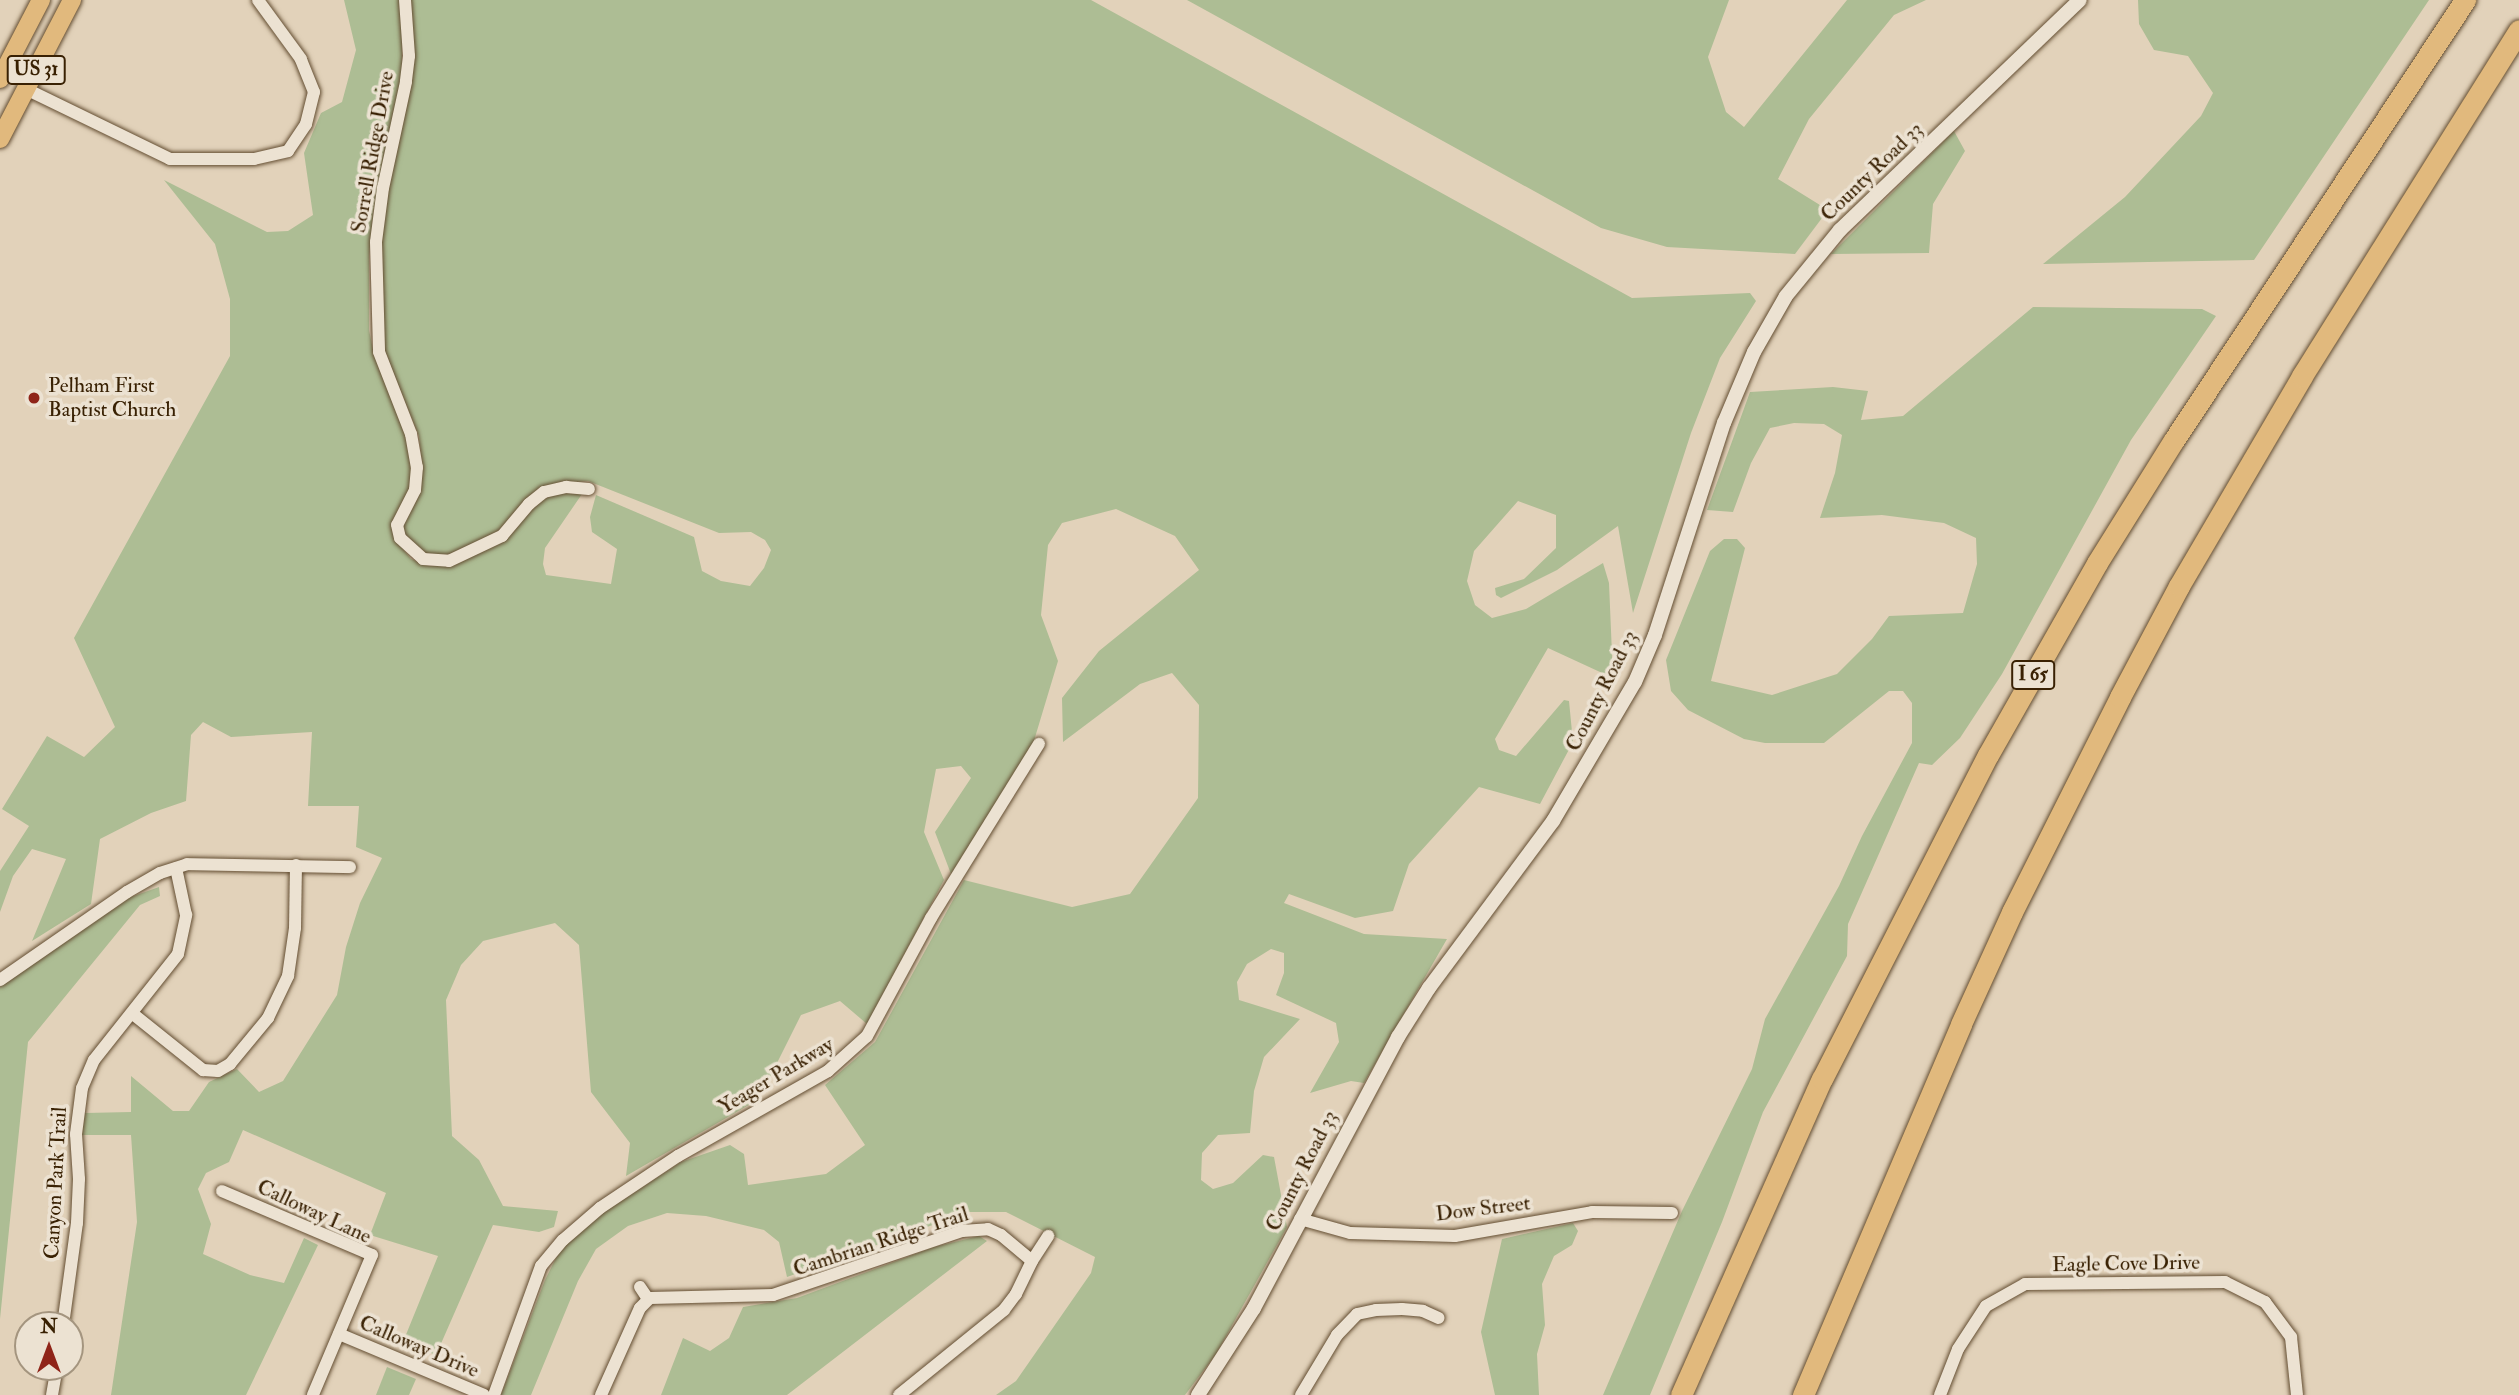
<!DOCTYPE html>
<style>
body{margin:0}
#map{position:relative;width:2519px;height:1395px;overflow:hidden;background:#e2d2ba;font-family:"IM FELL Double Pica",serif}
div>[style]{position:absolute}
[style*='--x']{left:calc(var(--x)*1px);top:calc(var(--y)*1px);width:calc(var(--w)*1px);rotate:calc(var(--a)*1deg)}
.green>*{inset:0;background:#adbd94}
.roads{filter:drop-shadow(0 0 2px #634d31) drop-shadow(0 0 2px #634d31)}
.minor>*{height:12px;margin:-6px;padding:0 6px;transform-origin:6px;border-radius:6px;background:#ece2d2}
.tertiary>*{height:14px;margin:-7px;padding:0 7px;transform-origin:7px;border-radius:7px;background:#ece2d2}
.primary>*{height:18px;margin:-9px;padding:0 9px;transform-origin:9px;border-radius:9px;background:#e1b97d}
.motorway>*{height:21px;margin:-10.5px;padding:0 10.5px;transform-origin:10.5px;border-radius:10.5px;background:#e1b97d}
.dots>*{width:19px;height:19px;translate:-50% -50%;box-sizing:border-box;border:4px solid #ece2d2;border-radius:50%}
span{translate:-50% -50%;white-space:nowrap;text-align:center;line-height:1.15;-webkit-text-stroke:7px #ece2d2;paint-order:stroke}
.shield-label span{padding:2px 5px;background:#ece2d2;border:2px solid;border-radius:5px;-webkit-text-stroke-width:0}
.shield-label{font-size:19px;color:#392103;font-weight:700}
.street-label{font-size:21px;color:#392103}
.poi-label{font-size:21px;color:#392103}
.left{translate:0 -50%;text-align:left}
.north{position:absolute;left:14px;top:1311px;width:70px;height:70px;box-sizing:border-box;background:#ece2d2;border:2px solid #a4957f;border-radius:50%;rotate:0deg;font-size:19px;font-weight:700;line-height:28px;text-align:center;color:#392103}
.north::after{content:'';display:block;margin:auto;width:24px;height:32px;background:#8f2418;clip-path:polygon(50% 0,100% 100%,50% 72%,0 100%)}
</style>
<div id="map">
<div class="green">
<div style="clip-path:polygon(344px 0,402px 0,402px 83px,374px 208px,369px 256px,369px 330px,374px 354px,408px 439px,412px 464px,411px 482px,395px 539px,411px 559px,430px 566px,446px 566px,497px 545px,509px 536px,535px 504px,561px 491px,582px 494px,545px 548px,543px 564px,546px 575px,611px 584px,617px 549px,592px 532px,590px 517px,596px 495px,694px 537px,702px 571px,721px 581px,750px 586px,764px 568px,771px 550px,765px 540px,751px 532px,719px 533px,588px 481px,562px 483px,505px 527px,493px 537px,445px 559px,424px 555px,401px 531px,422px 465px,419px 436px,385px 353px,379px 255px,383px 212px,411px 85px,410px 0,1091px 0,1632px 298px,1750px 293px,1756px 301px,1720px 358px,1691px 433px,1633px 613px,1618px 526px,1557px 570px,1501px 598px,1496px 595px,1495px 588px,1524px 579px,1556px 548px,1556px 515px,1518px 501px,1474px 551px,1467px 581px,1475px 605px,1492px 618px,1526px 609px,1603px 563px,1609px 583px,1613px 678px,1548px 648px,1495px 739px,1499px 750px,1516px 756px,1564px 700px,1569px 701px,1573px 742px,1540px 804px,1479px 787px,1409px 864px,1393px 911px,1355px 918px,1289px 894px,1284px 903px,1364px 934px,1447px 939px,1364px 1083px,1351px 1081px,1310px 1093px,1339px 1042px,1336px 1023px,1276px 995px,1284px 973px,1284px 953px,1271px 949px,1247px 964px,1237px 982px,1239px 1000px,1300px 1019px,1264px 1057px,1254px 1091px,1250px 1133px,1218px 1135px,1202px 1153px,1201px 1180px,1213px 1189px,1233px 1183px,1263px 1155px,1274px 1157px,1287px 1227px,1216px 1354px,1185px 1395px,996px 1395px,1016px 1381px,1091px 1273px,1095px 1257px,1006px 1212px,969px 1212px,787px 1277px,779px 1242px,764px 1230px,706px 1216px,667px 1213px,628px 1226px,596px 1249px,578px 1281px,531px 1395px,501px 1395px,545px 1280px,560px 1250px,606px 1211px,681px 1162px,730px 1145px,744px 1154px,748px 1185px,826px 1174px,865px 1145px,825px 1085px,875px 1042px,964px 880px,1072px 907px,1130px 894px,1198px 798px,1199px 705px,1172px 673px,1140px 684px,1063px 742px,1062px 698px,1099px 651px,1199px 570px,1175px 536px,1116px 509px,1062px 523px,1048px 545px,1041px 615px,1058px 661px,1033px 744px,951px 874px,935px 832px,971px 778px,961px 766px,936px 769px,924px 832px,944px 880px,867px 1024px,840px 1001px,801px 1015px,759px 1099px,626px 1176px,630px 1143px,591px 1092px,579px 945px,555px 923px,483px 941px,461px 965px,446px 1000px,452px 1136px,479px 1160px,503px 1206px,558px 1211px,554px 1227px,539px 1232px,493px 1225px,436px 1355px,403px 1342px,438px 1256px,370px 1235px,386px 1193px,243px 1130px,229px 1162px,206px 1173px,198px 1189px,211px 1224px,203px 1254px,250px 1275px,284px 1283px,304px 1238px,318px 1245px,246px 1395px,111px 1395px,137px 1222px,131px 1135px,82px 1135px,85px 1113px,131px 1112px,131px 1076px,173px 1111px,189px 1111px,209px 1082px,237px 1069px,259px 1092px,283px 1081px,337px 995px,346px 947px,360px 903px,382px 858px,356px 847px,359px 806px,308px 806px,312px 732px,231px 737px,203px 722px,191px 735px,186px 801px,151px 813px,100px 839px,91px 904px,32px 941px,66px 859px,32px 849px,13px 876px,0 912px,0 871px,29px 826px,2px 809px,47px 736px,84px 757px,115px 727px,74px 638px,230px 356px,230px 299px,215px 244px,164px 180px,267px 232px,288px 231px,313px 215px,304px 153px,321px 113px,342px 102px,356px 50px)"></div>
<div style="clip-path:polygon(1187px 0,1729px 0,1708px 57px,1726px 112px,1744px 127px,1847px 0,1926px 0,1894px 15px,1809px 119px,1778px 179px,1828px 210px,1795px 254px,1667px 247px,1601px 228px)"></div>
<div style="clip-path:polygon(2138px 0,2429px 0,2254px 260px,2043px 264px,2125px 197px,2201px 116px,2213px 93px,2188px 56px,2154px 50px,2139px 24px)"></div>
<div style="clip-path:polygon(1954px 131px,1965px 151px,1933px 204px,1929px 253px,1831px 254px)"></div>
<div style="clip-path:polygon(2033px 307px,2202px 309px,2216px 316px,2131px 440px,2002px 674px,1960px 738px,1932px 765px,1919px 763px,1848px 924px,1847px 956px,1763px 1112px,1722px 1222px,1650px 1395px,1603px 1395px,1682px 1211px,1752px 1069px,1765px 1019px,1839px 886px,1862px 836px,1912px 743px,1912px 703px,1903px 691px,1889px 691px,1824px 743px,1765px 743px,1744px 739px,1688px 710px,1671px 691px,1666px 660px,1710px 551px,1724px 539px,1737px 539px,1745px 548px,1711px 681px,1772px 695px,1837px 674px,1872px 639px,1889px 616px,1963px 613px,1977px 564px,1976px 538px,1944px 523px,1882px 515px,1820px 518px,1835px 473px,1842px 435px,1824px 424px,1794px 423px,1770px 428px,1751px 463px,1733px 512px,1707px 510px,1750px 392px,1833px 387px,1868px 391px,1861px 420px,1903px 416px)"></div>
<div style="clip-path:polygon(159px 887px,160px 896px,140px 905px,28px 1042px,0 1319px,0 987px,131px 897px)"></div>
<div style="clip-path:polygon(1573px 1223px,1578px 1231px,1572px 1245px,1554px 1256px,1542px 1284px,1545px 1325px,1537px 1354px,1539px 1395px,1495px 1395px,1481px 1332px,1502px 1239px)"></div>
<div style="clip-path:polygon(979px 1236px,987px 1241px,787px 1395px,661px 1395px,683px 1338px,710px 1351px,729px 1338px,743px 1307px,797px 1298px,934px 1247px)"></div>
<div style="clip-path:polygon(387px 1367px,416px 1379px,409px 1395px,376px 1395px)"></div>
</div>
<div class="roads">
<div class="minor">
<div style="--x:405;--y:0;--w:56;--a:85.9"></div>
<div style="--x:409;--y:56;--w:26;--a:97"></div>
<div style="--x:406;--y:82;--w:108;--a:102.2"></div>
<div style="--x:383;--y:188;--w:54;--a:97.4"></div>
<div style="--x:376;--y:242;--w:110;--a:88.4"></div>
<div style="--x:379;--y:352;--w:88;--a:68.7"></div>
<div style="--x:411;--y:434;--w:34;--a:80"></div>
<div style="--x:417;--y:467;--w:23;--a:95"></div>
<div style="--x:415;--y:490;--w:39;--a:117"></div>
<div style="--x:397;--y:525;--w:13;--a:77"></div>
<div style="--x:400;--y:538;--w:31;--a:42"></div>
<div style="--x:423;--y:559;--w:26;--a:4"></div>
<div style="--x:449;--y:561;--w:59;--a:-25.3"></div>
<div style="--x:502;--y:536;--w:42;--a:-49.8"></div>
<div style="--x:529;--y:504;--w:19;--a:-39"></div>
<div style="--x:544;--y:492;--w:23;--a:-13"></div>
<div style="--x:566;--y:487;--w:23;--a:5"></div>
<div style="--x:26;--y:89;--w:160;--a:25.9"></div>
<div style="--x:170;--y:159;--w:84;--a:0"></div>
<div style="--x:254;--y:159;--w:35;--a:-13"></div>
<div style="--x:288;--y:151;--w:32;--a:-56"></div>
<div style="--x:306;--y:124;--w:33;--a:-76"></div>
<div style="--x:314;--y:92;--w:35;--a:-112"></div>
<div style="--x:301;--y:59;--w:73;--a:-126.1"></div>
<div style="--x:0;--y:980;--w:155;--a:-34.7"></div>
<div style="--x:127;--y:892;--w:38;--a:-30"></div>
<div style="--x:160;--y:873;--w:28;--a:-18"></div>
<div style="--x:187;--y:864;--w:163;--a:1.1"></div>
<div style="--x:133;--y:1014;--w:90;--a:38.7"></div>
<div style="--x:203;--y:1070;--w:15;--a:4"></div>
<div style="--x:218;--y:1071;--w:14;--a:-30"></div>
<div style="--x:230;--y:1064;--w:60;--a:-50.4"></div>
<div style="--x:268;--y:1018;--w:47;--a:-64.5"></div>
<div style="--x:288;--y:976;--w:49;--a:-81.7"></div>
<div style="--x:295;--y:928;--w:63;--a:-89.1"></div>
<div style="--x:222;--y:1191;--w:163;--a:23.1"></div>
<div style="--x:372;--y:1255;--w:152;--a:112.9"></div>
<div style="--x:1300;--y:1219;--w:52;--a:15.6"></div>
<div style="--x:1350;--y:1233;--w:105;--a:1.6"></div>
<div style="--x:1455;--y:1236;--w:139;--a:-9.9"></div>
<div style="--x:1592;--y:1212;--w:80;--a:0.7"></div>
<div style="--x:1032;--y:1261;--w:30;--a:-57"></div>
<div style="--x:640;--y:1287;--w:14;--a:56"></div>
<div style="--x:63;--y:1325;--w:103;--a:-82.2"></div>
<div style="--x:77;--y:1223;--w:44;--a:-87.4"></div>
<div style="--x:79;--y:1179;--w:45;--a:-93.8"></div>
<div style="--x:76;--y:1134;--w:46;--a:-82.6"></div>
<div style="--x:82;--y:1088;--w:30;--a:-67"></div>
<div style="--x:94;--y:1060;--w:135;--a:-51.6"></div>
<div style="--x:178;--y:954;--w:40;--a:-78"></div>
<div style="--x:186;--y:915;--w:48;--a:-102"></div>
<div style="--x:339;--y:1334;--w:157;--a:22.8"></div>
<div style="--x:52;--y:1395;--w:28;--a:-80"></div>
<div style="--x:494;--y:1395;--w:137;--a:-70"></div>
<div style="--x:541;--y:1266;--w:34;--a:-50"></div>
<div style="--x:563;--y:1240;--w:49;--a:-40.9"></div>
<div style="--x:600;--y:1208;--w:94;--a:-33.7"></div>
<div style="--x:678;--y:1156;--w:172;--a:-29.5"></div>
<div style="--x:828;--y:1071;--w:52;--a:-41.9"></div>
<div style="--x:867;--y:1036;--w:134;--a:-61.5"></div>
<div style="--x:931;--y:918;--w:205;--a:-58.2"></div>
<div style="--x:601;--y:1395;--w:95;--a:-65.9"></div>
<div style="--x:640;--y:1308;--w:14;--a:-45"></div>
<div style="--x:650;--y:1298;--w:123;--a:-1.4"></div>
<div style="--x:773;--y:1295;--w:200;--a:-18.7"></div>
<div style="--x:962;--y:1231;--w:26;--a:-4"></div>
<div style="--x:988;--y:1229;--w:14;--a:25"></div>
<div style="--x:1001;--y:1235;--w:40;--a:40"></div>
<div style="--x:1032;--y:1261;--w:37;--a:116"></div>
<div style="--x:1016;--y:1294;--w:20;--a:127"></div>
<div style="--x:1004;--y:1310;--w:135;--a:141"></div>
<div style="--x:1301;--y:1395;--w:70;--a:-59"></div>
<div style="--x:1337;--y:1335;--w:29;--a:-46"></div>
<div style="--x:1357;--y:1314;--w:19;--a:-12"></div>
<div style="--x:1376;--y:1310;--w:26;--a:-2"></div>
<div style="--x:1402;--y:1309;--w:21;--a:5"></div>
<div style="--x:1423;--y:1311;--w:17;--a:24"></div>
<div style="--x:1940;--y:1395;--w:49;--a:-68.6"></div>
<div style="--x:1958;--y:1349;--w:51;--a:-56.9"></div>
<div style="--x:1986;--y:1306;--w:45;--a:-29.4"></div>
<div style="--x:2025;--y:1284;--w:200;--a:-0.6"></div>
<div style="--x:2225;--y:1282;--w:45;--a:26.6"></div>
<div style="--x:2265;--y:1302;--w:44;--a:53.4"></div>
<div style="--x:2291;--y:1337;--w:58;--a:84.1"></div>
</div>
<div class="tertiary">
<div style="--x:1198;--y:1395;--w:103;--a:-57.2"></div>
<div style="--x:1254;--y:1308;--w:307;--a:-62"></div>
<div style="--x:1398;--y:1037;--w:58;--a:-57.7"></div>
<div style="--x:1429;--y:988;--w:208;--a:-53.4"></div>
<div style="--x:1553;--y:821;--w:161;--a:-59.5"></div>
<div style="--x:1635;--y:682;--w:51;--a:-66.9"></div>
<div style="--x:1655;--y:635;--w:223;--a:-72"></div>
<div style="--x:1724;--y:423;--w:77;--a:-67.1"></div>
<div style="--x:1754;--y:352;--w:64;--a:-60.3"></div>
<div style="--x:1786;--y:296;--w:85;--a:-50.7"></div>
<div style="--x:1840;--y:230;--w:332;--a:-43.8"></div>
</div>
<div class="primary">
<div style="--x:0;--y:79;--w:89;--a:-62.6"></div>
<div style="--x:0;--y:139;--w:157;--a:-62.6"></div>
</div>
<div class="motorway">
<div style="--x:1681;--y:1395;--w:346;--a:-66"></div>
<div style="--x:1822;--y:1079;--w:364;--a:-62.9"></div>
<div style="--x:1988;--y:755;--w:221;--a:-60.4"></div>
<div style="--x:2097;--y:563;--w:145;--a:-58"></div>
<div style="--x:2174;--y:440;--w:528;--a:-56.52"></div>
<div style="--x:1803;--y:1395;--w:403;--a:-66.9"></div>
<div style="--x:1961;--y:1024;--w:123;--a:-65.5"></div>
<div style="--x:2012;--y:912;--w:241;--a:-63.3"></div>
<div style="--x:2120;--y:697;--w:126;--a:-62"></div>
<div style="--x:2179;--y:586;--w:243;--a:-59.6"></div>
<div style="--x:2302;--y:376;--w:408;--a:-57.9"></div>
</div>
</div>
<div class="dots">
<div style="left:34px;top:398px;background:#8f2418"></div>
</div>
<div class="shield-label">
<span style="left:36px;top:70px">US 31</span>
<span style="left:2033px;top:675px">I 65</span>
</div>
<div class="street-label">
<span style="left:373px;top:152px;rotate:-80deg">Sorrell Ridge Drive</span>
<span style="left:1872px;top:172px;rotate:-44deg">County Road 33</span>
<span style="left:1602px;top:691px;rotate:-63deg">County Road 33</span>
<span style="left:776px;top:1076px;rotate:-31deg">Yeager Parkway</span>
<span style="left:1302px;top:1171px;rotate:-63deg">County Road 33</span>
<span style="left:56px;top:1183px;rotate:-87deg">Canyon Park Trail</span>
<span style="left:1483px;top:1209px;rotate:-7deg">Dow Street</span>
<span style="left:314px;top:1212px;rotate:25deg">Calloway Lane</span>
<span style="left:881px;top:1242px;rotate:-18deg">Cambrian Ridge Trail</span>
<span style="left:2126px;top:1264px;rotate:-1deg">Eagle Cove Drive</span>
<span style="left:419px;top:1347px;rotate:23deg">Calloway Drive</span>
</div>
<div class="poi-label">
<span class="left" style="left:48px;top:398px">Pelham First<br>Baptist Church</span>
</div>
<div class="north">N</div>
</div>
